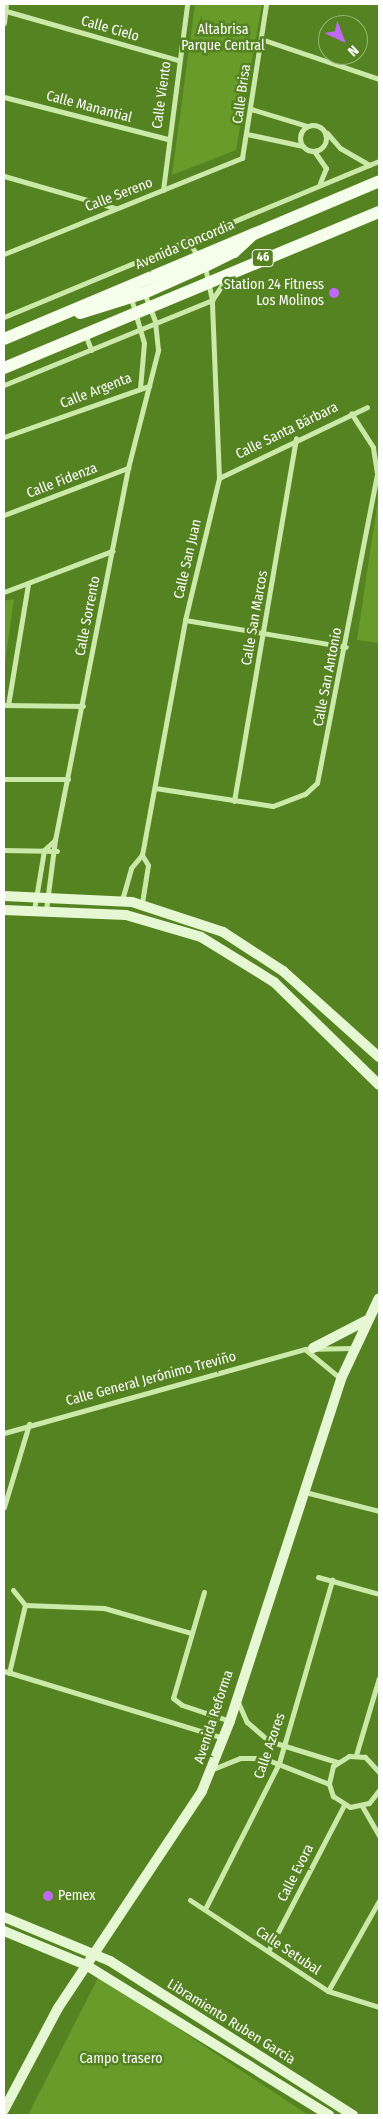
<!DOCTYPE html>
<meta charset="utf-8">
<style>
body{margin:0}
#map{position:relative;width:383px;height:2119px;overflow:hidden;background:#558321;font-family:"Fira Sans Condensed",sans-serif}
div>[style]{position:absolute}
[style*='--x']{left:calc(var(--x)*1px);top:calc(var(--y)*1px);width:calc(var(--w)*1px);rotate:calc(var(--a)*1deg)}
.green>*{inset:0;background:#689b2a}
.street>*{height:5px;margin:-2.5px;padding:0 2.5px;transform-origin:2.5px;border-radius:2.5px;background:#cbe9a8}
.street>.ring{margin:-2.5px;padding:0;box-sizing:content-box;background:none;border:5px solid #cbe9a8;border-radius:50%}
.secondary>*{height:10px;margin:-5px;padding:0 5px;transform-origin:5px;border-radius:5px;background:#e6f7d3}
.primary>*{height:12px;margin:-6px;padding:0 6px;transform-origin:6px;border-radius:6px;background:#f4feeb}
.dots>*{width:14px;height:14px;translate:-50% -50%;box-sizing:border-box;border:2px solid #558321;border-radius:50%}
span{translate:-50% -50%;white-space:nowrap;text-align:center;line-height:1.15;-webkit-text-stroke:5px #558321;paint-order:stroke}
.shield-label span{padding:1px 4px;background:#558321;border:1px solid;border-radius:4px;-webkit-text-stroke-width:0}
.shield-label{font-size:12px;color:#fff;font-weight:700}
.street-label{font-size:14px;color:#fff}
.park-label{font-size:14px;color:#fff}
.poi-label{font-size:14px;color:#fff}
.right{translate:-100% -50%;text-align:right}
.left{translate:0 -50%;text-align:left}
.frame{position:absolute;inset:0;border:5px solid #fff;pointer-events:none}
.north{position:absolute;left:318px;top:15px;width:50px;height:50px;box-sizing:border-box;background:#558321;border:1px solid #99b57a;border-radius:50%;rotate:137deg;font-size:14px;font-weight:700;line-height:20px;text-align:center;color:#fff}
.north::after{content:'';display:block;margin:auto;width:18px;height:22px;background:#c069f6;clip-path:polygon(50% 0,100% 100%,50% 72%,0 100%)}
</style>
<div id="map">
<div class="green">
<div style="clip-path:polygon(195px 4px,262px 4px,236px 150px,172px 175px)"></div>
<div style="clip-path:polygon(379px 492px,379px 643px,357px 640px)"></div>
<div style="clip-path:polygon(14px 599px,4px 670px,4px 601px)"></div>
<div style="clip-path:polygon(99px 1976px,308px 2115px,28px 2115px)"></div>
</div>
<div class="street">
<div style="--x:6;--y:11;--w:179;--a:15.9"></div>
<div style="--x:4;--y:23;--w:19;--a:-84"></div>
<div style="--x:261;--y:39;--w:125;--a:18.7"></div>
<div style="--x:4;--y:97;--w:169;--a:14.4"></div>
<div style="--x:251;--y:109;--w:59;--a:16.9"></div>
<div class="ring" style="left:300px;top:125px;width:21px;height:21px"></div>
<div style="--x:327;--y:133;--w:20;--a:49"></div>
<div style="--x:340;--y:148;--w:34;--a:30"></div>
<div style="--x:247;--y:134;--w:57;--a:12.1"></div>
<div style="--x:314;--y:151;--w:21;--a:55"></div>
<div style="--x:326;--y:168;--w:16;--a:112"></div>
<div style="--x:4;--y:176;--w:116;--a:16.1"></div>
<div style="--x:163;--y:190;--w:188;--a:-82.6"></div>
<div style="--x:187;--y:239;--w:19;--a:58"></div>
<div style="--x:4;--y:254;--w:257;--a:-22"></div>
<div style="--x:242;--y:158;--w:156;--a:-81.1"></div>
<div style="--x:131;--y:298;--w:47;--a:73.9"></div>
<div style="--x:144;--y:343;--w:46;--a:95"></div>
<div style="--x:4;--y:317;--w:406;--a:-22.6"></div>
<div style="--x:85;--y:334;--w:17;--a:69"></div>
<div style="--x:4;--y:385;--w:225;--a:-22.2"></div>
<div style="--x:212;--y:300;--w:27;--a:-56"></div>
<div style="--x:4;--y:437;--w:154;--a:-19.4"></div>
<div style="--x:219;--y:478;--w:164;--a:-25.6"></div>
<div style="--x:4;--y:515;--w:133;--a:-20.8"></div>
<div style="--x:4;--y:592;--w:116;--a:-20.8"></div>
<div style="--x:185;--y:620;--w:163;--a:9.5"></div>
<div style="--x:4;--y:705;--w:79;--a:0.7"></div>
<div style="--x:8;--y:705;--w:123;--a:-80.6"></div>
<div style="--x:4;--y:779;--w:64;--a:0"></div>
<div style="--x:155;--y:788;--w:119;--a:8.7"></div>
<div style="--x:273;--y:806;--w:34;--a:-21"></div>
<div style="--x:305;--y:794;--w:16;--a:-43"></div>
<div style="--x:317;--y:783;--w:316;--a:-79"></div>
<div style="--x:377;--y:473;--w:26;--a:-99"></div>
<div style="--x:373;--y:447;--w:40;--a:-122.9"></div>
<div style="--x:234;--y:801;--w:368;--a:-80.3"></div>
<div style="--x:4;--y:850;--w:53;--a:1.1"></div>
<div style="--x:122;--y:900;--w:33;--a:-74"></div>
<div style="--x:131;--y:868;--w:17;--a:-50"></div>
<div style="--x:142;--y:855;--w:239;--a:-79.6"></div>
<div style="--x:185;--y:620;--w:146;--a:-76.5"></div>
<div style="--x:219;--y:478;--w:178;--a:-92.3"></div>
<div style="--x:212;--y:300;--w:35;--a:-102"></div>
<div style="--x:142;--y:903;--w:38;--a:-81"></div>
<div style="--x:148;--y:865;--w:12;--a:-121"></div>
<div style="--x:34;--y:910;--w:61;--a:-80.5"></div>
<div style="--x:44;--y:850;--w:15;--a:-42"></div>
<div style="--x:46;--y:910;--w:71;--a:-82.7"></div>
<div style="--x:55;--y:840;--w:379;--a:-78.9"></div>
<div style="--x:128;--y:468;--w:122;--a:-75.7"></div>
<div style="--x:158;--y:350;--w:29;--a:-96"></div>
<div style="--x:155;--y:321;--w:30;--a:-111"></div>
<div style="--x:306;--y:1350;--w:45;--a:39.6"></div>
<div style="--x:4;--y:1433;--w:313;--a:-15.6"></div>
<div style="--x:305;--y:1349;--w:47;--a:-1.2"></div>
<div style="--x:305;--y:1492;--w:76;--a:14.4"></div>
<div style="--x:4;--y:1507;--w:87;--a:-73.2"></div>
<div style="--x:318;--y:1577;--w:63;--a:15.6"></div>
<div style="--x:13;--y:1590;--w:19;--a:51"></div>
<div style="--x:204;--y:1592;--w:110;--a:106.3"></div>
<div style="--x:173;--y:1698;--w:11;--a:38"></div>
<div style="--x:182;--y:1705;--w:51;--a:18.4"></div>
<div style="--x:25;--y:1605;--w:79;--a:2.2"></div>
<div style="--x:104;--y:1608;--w:91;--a:16"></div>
<div style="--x:4;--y:1671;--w:229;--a:17"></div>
<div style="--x:9;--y:1673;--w:70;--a:-76.8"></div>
<div style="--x:237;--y:1700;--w:24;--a:66"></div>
<div style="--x:247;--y:1722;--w:29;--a:41"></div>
<div style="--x:269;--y:1741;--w:71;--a:17.2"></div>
<div style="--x:356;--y:1755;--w:80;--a:-73.4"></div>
<div style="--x:213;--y:1769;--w:29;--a:-22"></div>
<div style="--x:240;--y:1758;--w:23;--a:0"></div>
<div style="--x:263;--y:1758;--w:71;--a:21.5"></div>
<div style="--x:379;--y:1772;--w:21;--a:-133"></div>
<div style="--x:365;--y:1757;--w:16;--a:-176"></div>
<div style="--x:349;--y:1756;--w:19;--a:148"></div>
<div style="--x:333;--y:1766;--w:18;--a:103"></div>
<div style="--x:329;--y:1784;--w:13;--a:72"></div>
<div style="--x:333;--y:1796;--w:20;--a:33"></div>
<div style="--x:350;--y:1807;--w:19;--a:-12"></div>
<div style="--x:369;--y:1803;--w:16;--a:-52"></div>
<div style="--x:362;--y:1806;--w:34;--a:60"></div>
<div style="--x:190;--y:1900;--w:165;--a:33.4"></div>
<div style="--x:328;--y:1991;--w:53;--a:17.4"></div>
<div style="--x:205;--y:1909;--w:164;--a:-63.1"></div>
<div style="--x:279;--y:1763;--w:191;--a:-73.8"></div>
<div style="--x:268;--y:1951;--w:165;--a:-62.5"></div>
<div style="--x:328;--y:1991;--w:103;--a:-60.5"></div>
</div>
<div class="secondary">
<div style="--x:4;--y:896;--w:128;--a:2.7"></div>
<div style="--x:132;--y:902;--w:96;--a:18.2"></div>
<div style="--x:223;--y:932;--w:72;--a:33"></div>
<div style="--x:283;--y:971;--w:129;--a:41.9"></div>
<div style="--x:4;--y:910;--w:122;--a:2.3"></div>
<div style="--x:126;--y:915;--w:78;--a:16.3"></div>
<div style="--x:201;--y:937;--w:86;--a:31.7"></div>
<div style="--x:274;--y:982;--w:147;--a:44.4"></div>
<div style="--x:313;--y:1348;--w:59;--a:-27.4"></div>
<div style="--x:4;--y:1917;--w:115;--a:22.5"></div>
<div style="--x:110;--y:1961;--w:288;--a:32.4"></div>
<div style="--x:4;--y:1931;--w:89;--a:22.5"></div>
<div style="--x:86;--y:1965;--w:286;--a:31.7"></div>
<div style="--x:4;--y:2110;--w:115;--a:-62.1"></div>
<div style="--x:58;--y:2008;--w:260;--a:-56.4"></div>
<div style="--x:202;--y:1791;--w:75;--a:-68.2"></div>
<div style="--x:230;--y:1721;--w:360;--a:-72"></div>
<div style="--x:341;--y:1379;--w:89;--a:-64.9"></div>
</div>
<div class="primary">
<div style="--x:80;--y:313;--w:67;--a:-17.4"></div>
<div style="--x:144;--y:293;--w:67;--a:-23.9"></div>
<div style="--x:205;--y:266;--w:32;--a:-26"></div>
<div style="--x:234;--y:252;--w:26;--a:-43"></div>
<div style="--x:4;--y:339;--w:407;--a:-22.8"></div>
<div style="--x:4;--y:368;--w:406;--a:-22.6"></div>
</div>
<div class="dots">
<div style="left:334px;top:293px;background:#c069f6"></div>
<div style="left:48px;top:1896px;background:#c069f6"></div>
</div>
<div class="shield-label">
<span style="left:263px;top:258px">46</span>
</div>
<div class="street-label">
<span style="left:110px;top:29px;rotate:16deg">Calle Cielo</span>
<span style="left:242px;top:94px;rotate:-82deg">Calle Brisa</span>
<span style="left:162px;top:95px;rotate:-82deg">Calle Viento</span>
<span style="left:89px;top:107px;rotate:15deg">Calle Manantial</span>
<span style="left:119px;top:195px;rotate:-21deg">Calle Sereno</span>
<span style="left:185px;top:245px;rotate:-23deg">Avenida Concordia</span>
<span style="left:96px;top:391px;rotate:-21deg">Calle Argenta</span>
<span style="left:287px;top:431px;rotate:-26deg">Calle Santa Bárbara</span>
<span style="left:62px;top:481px;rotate:-21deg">Calle Fidenza</span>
<span style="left:188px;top:559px;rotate:-77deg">Calle San Juan</span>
<span style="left:88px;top:616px;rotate:-79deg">Calle Sorrento</span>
<span style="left:255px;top:618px;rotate:-80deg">Calle San Marcos</span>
<span style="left:328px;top:677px;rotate:-79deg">Calle San Antonio</span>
<span style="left:151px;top:1379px;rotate:-15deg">Calle General Jerónimo Treviño</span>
<span style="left:214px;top:1717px;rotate:-72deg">Avenida Reforma</span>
<span style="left:270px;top:1746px;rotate:-71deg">Calle Azores</span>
<span style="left:296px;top:1873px;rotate:-63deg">Calle Evora</span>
<span style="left:288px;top:1951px;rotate:34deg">Calle Setubal</span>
<span style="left:231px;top:2022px;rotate:32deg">Libramiento Ruben Garcia</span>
</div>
<div class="park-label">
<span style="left:223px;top:38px">Altabrisa<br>Parque Central</span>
<span style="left:121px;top:2059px">Campo trasero</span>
</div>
<div class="poi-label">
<span class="right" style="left:324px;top:293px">Station 24 Fitness<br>Los Molinos</span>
<span class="left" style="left:58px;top:1896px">Pemex</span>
</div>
<div class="frame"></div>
<div class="north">N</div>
</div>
